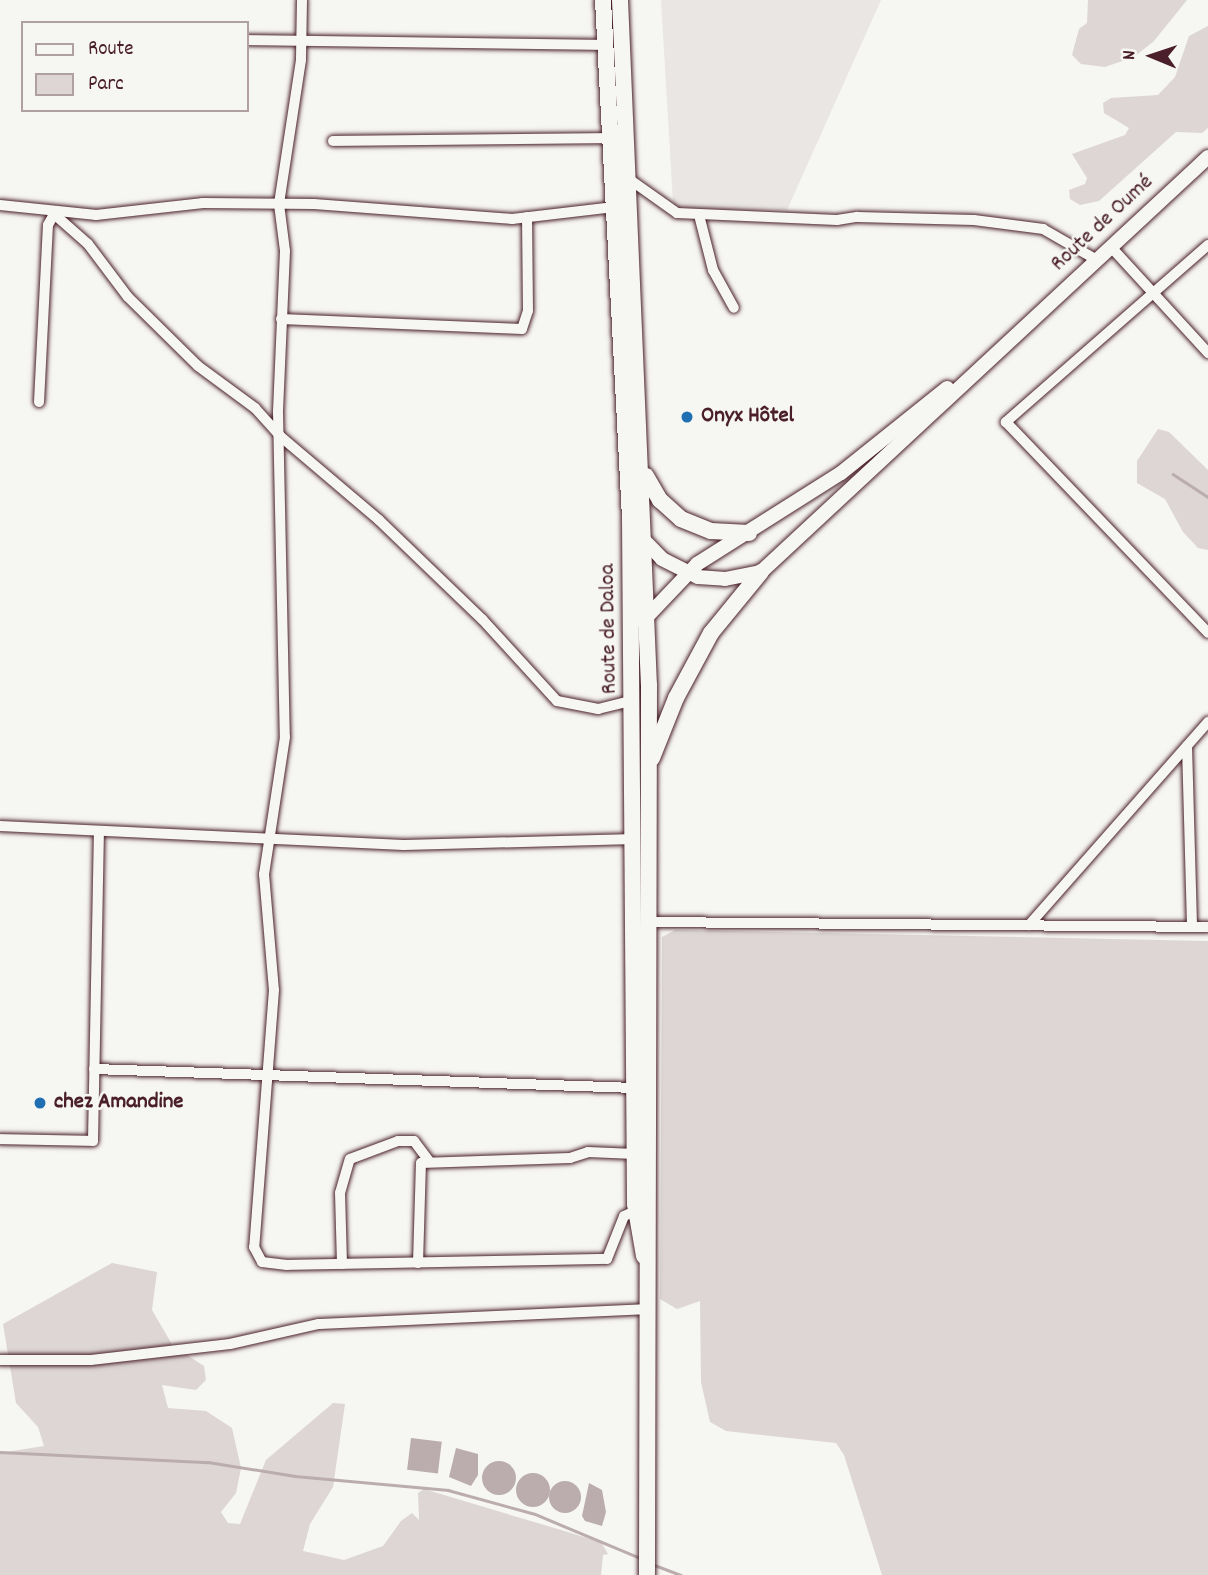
<!DOCTYPE html>
<meta charset="utf-8">
<style>
body{margin:0}
#map{position:relative;width:1208px;height:1575px;overflow:hidden;background:#f6f6f2;font-family:Dekko,sans-serif}
div>[style]{position:absolute}
[style*='--x']{left:calc(var(--x)*1px);top:calc(var(--y)*1px);width:calc(var(--w)*1px);rotate:calc(var(--a)*1deg)}
.built>*{inset:0;background:#e9e6e3}
.green>*{inset:0;background:#ddd6d5}
.water>*{inset:0;background:#bbadae;transform-origin:0 0}
.round{border-radius:50%}
.stream>*{height:2.5px;margin:-1.25px;padding:0 1.25px;transform-origin:1.25px;border-radius:1.25px;background:#bbadae}
.roads{filter:drop-shadow(0 0 2px #4a1f2b) drop-shadow(0 0 2px #4a1f2b)}
.minor>*{height:10px;margin:-5px;padding:0 5px;transform-origin:5px;border-radius:5px;background:#f6f6f2}
.major>*{height:14px;margin:-7px;padding:0 7px;transform-origin:7px;border-radius:7px;background:#f6f6f2}
.highway>*{height:16px;margin:-8px;padding:0 8px;transform-origin:8px;border-radius:8px;background:#f6f6f2}
.dots>*{width:19px;height:19px;translate:-50% -50%;box-sizing:border-box;border:4px solid #f6f6f2;border-radius:50%}
span{translate:-50% -50%;white-space:nowrap;text-align:center;line-height:1.15;-webkit-text-stroke:5px #f6f6f2;paint-order:stroke}
.street-label{font-size:23px;color:#4a1f2b}
.poi-label{font-size:23px;color:#4a1f2b;font-weight:700}
.left{translate:0 -50%;text-align:left}
.legend{position:absolute;left:21px;top:21px;width:228px;height:91px;box-sizing:border-box;background:#f6f6f2;border:2px solid #b1a0a2;margin:0;padding:9px 12px;list-style:none;font-size:21px;color:#4a1f2b}
.legend li{display:flex;align-items:center;gap:14px;height:35px}
.legend b{width:35px;border:2px solid #b1a0a2}
.north{position:absolute;left:1117px;top:21px;width:70px;height:70px;-webkit-text-stroke:5px #f6f6f2;paint-order:stroke;rotate:272deg;font-size:19px;font-weight:700;line-height:28px;text-align:center;color:#4a1f2b}
.north::after{content:'';display:block;margin:auto;width:24px;height:32px;background:#4a1f2b;clip-path:polygon(50% 0,100% 100%,50% 72%,0 100%)}
</style>
<div id="map">
<div class="built">
<div style="clip-path:polygon(661px 0,881px 0,787px 210px,677px 209px,673px 202px)"></div>
</div>
<div class="green">
<div style="clip-path:polygon(1088px 0,1187px 0,1154px 41px,1134px 57px,1105px 67px,1081px 64px,1072px 55px,1079px 29px,1087px 23px)"></div>
<div style="clip-path:polygon(1208px 26px,1208px 128px,1202px 133px,1176px 132px,1099px 201px,1080px 205px,1070px 199px,1069px 190px,1085px 184px,1087px 178px,1072px 154px,1125px 135px,1129px 128px,1104px 113px,1103px 103px,1111px 98px,1158px 95px,1175px 77px,1189px 36px)"></div>
<div style="clip-path:polygon(1158px 429px,1169px 432px,1208px 470px,1208px 550px,1198px 548px,1183px 532px,1165px 499px,1137px 483px,1137px 461px)"></div>
<div style="clip-path:polygon(675px 930px,1208px 941px,1208px 1575px,882px 1575px,844px 1455px,836px 1443px,726px 1431px,710px 1422px,701px 1382px,700px 1301px,677px 1309px,660px 1299px,662px 937px)"></div>
<div style="clip-path:polygon(112px 1263px,157px 1272px,152px 1310px,173px 1346px,204px 1366px,206px 1380px,196px 1390px,162px 1385px,168px 1408px,206px 1411px,232px 1428px,241px 1468px,236px 1493px,221px 1512px,228px 1523px,240px 1524px,266px 1460px,333px 1403px,345px 1404px,333px 1487px,310px 1524px,303px 1551px,344px 1560px,383px 1546px,401px 1521px,412px 1513px,419px 1520px,418px 1493px,424px 1489px,601px 1542px,608px 1554px,603px 1555px,601px 1575px,0 1575px,0 1453px,44px 1446px,38px 1427px,16px 1403px,3px 1324px)"></div>
</div>
<div class="water">
<div style="left:411px;top:1438px;width:31px;height:32px;rotate:7deg"></div>
<div style="clip-path:polygon(456px 1448px,478px 1454px,478px 1475px,471px 1486px,449px 1477px)"></div>
<div class="round" style="left:482px;top:1461px;width:34px;height:34px"></div>
<div class="round" style="left:516px;top:1473px;width:34px;height:34px"></div>
<div class="round" style="left:549px;top:1481px;width:32px;height:32px"></div>
<div style="clip-path:polygon(589px 1483px,602px 1490px,606px 1512px,602px 1526px,585px 1521px,582px 1516px)"></div>
</div>
<div class="stream">
<div style="--x:1173;--y:474;--w:42;--a:33.3"></div>
<div style="--x:0;--y:1452;--w:208;--a:2.8"></div>
<div style="--x:208;--y:1462;--w:88;--a:9.1"></div>
<div style="--x:295;--y:1476;--w:154;--a:5.2"></div>
<div style="--x:448;--y:1490;--w:90;--a:15.4"></div>
<div style="--x:535;--y:1514;--w:114;--a:22.7"></div>
<div style="--x:652;--y:1564;--w:31;--a:21"></div>
</div>
<div class="roads">
<div class="minor">
<div style="--x:302;--y:0;--w:60;--a:91"></div>
<div style="--x:301;--y:60;--w:146;--a:98.7"></div>
<div style="--x:279;--y:204;--w:47;--a:82.7"></div>
<div style="--x:285;--y:251;--w:161;--a:92.5"></div>
<div style="--x:278;--y:412;--w:325;--a:88.8"></div>
<div style="--x:285;--y:737;--w:139;--a:98.7"></div>
<div style="--x:264;--y:874;--w:116;--a:85.1"></div>
<div style="--x:274;--y:990;--w:258;--a:94.4"></div>
<div style="--x:254;--y:1247;--w:17;--a:62"></div>
<div style="--x:262;--y:1262;--w:25;--a:7"></div>
<div style="--x:287;--y:1265;--w:320;--a:-1.1"></div>
<div style="--x:607;--y:1259;--w:46;--a:-68.4"></div>
<div style="--x:624;--y:1216;--w:12;--a:-24"></div>
<div style="--x:247;--y:40;--w:358;--a:0.8"></div>
<div style="--x:333;--y:141;--w:278;--a:-0.6"></div>
<div style="--x:629;--y:179;--w:59;--a:35.3"></div>
<div style="--x:677;--y:213;--w:160;--a:2.5"></div>
<div style="--x:837;--y:220;--w:20;--a:-9"></div>
<div style="--x:857;--y:217;--w:117;--a:1.5"></div>
<div style="--x:974;--y:220;--w:70;--a:7.4"></div>
<div style="--x:1043;--y:229;--w:62;--a:29.9"></div>
<div style="--x:0;--y:205;--w:97;--a:5.9"></div>
<div style="--x:96;--y:215;--w:108;--a:-6.4"></div>
<div style="--x:203;--y:203;--w:111;--a:0.5"></div>
<div style="--x:314;--y:204;--w:199;--a:4.3"></div>
<div style="--x:512;--y:219;--w:103;--a:-6.7"></div>
<div style="--x:699;--y:215;--w:57;--a:75.7"></div>
<div style="--x:713;--y:270;--w:43;--a:61.1"></div>
<div style="--x:1208;--y:245;--w:269;--a:138.8"></div>
<div style="--x:1006;--y:422;--w:292;--a:46.2"></div>
<div style="--x:1111;--y:247;--w:144;--a:47.5"></div>
<div style="--x:281;--y:319;--w:241;--a:2.4"></div>
<div style="--x:522;--y:329;--w:19;--a:-72"></div>
<div style="--x:528;--y:311;--w:94;--a:-90.6"></div>
<div style="--x:39;--y:402;--w:177;--a:-87.1"></div>
<div style="--x:48;--y:225;--w:13;--a:-61"></div>
<div style="--x:54;--y:214;--w:45;--a:41.4"></div>
<div style="--x:88;--y:244;--w:66;--a:53"></div>
<div style="--x:128;--y:297;--w:98;--a:44.6"></div>
<div style="--x:198;--y:366;--w:71;--a:36.4"></div>
<div style="--x:255;--y:408;--w:38;--a:48"></div>
<div style="--x:280;--y:436;--w:130;--a:40.3"></div>
<div style="--x:379;--y:520;--w:143;--a:43.9"></div>
<div style="--x:482;--y:619;--w:111;--a:47.6"></div>
<div style="--x:557;--y:701;--w:42;--a:11"></div>
<div style="--x:598;--y:709;--w:37;--a:-14"></div>
<div style="--x:1187;--y:746;--w:181;--a:88.4"></div>
<div style="--x:0;--y:826;--w:404;--a:2.7"></div>
<div style="--x:404;--y:845;--w:231;--a:-1.5"></div>
<div style="--x:650;--y:922;--w:558;--a:0.51"></div>
<div style="--x:1029;--y:925;--w:271;--a:-48.6"></div>
<div style="--x:94;--y:1069;--w:541;--a:2.01"></div>
<div style="--x:0;--y:1139;--w:93;--a:1.2"></div>
<div style="--x:93;--y:1141;--w:310;--a:-88.9"></div>
<div style="--x:418;--y:1263;--w:100;--a:-88.3"></div>
<div style="--x:421;--y:1163;--w:149;--a:-1.9"></div>
<div style="--x:570;--y:1158;--w:19;--a:-18"></div>
<div style="--x:588;--y:1152;--w:47;--a:2.4"></div>
<div style="--x:342;--y:1264;--w:71;--a:-91.6"></div>
<div style="--x:340;--y:1193;--w:35;--a:-74"></div>
<div style="--x:350;--y:1159;--w:51;--a:-20.6"></div>
<div style="--x:398;--y:1141;--w:16;--a:0"></div>
<div style="--x:414;--y:1141;--w:25;--a:53"></div>
<div style="--x:0;--y:1360;--w:91;--a:0"></div>
<div style="--x:91;--y:1360;--w:140;--a:-6.6"></div>
<div style="--x:230;--y:1344;--w:91;--a:-12.7"></div>
<div style="--x:319;--y:1324;--w:326;--a:-2.6"></div>
</div>
<div class="major">
<div style="--x:642;--y:538;--w:29;--a:46"></div>
<div style="--x:662;--y:559;--w:40;--a:26.6"></div>
<div style="--x:698;--y:577;--w:27;--a:4"></div>
<div style="--x:725;--y:579;--w:37;--a:-11"></div>
<div style="--x:761;--y:572;--w:610;--a:-42.87"></div>
<div style="--x:643;--y:621;--w:79;--a:-46.5"></div>
<div style="--x:697;--y:564;--w:170;--a:-32.3"></div>
<div style="--x:841;--y:473;--w:136;--a:-38.7"></div>
</div>
<div class="highway">
<div style="--x:603;--y:0;--w:519;--a:87.02"></div>
<div style="--x:630;--y:518;--w:686;--a:89.58"></div>
<div style="--x:635;--y:1204;--w:53;--a:80.2"></div>
<div style="--x:620;--y:0;--w:686;--a:87.58"></div>
<div style="--x:649;--y:685;--w:890;--a:90.13"></div>
<div style="--x:646;--y:476;--w:28;--a:60"></div>
<div style="--x:660;--y:500;--w:28;--a:42"></div>
<div style="--x:681;--y:519;--w:32;--a:22"></div>
<div style="--x:711;--y:531;--w:38;--a:3"></div>
<div style="--x:652;--y:758;--w:65;--a:-68.2"></div>
<div style="--x:676;--y:698;--w:74;--a:-61.7"></div>
<div style="--x:711;--y:633;--w:79;--a:-50.7"></div>
</div>
</div>
<div class="dots">
<div style="left:687px;top:417px;background:#1f6fb2"></div>
<div style="left:40px;top:1103px;background:#1f6fb2"></div>
</div>
<div class="street-label">
<span style="left:1103px;top:224px;rotate:-43deg">Route de Oumé</span>
<span style="left:610px;top:629px;rotate:-91deg">Route de Daloa</span>
</div>
<div class="poi-label">
<span class="left" style="left:701px;top:417px">Onyx Hôtel</span>
<span class="left" style="left:54px;top:1103px">chez Amandine</span>
</div>
<ul class="legend">
<li><b style="height:9px;background:#f6f6f2"></b>Route</li>
<li><b style="height:19px;background:#ddd6d5"></b>Parc</li>
</ul>
<div class="north">N</div>
</div>
